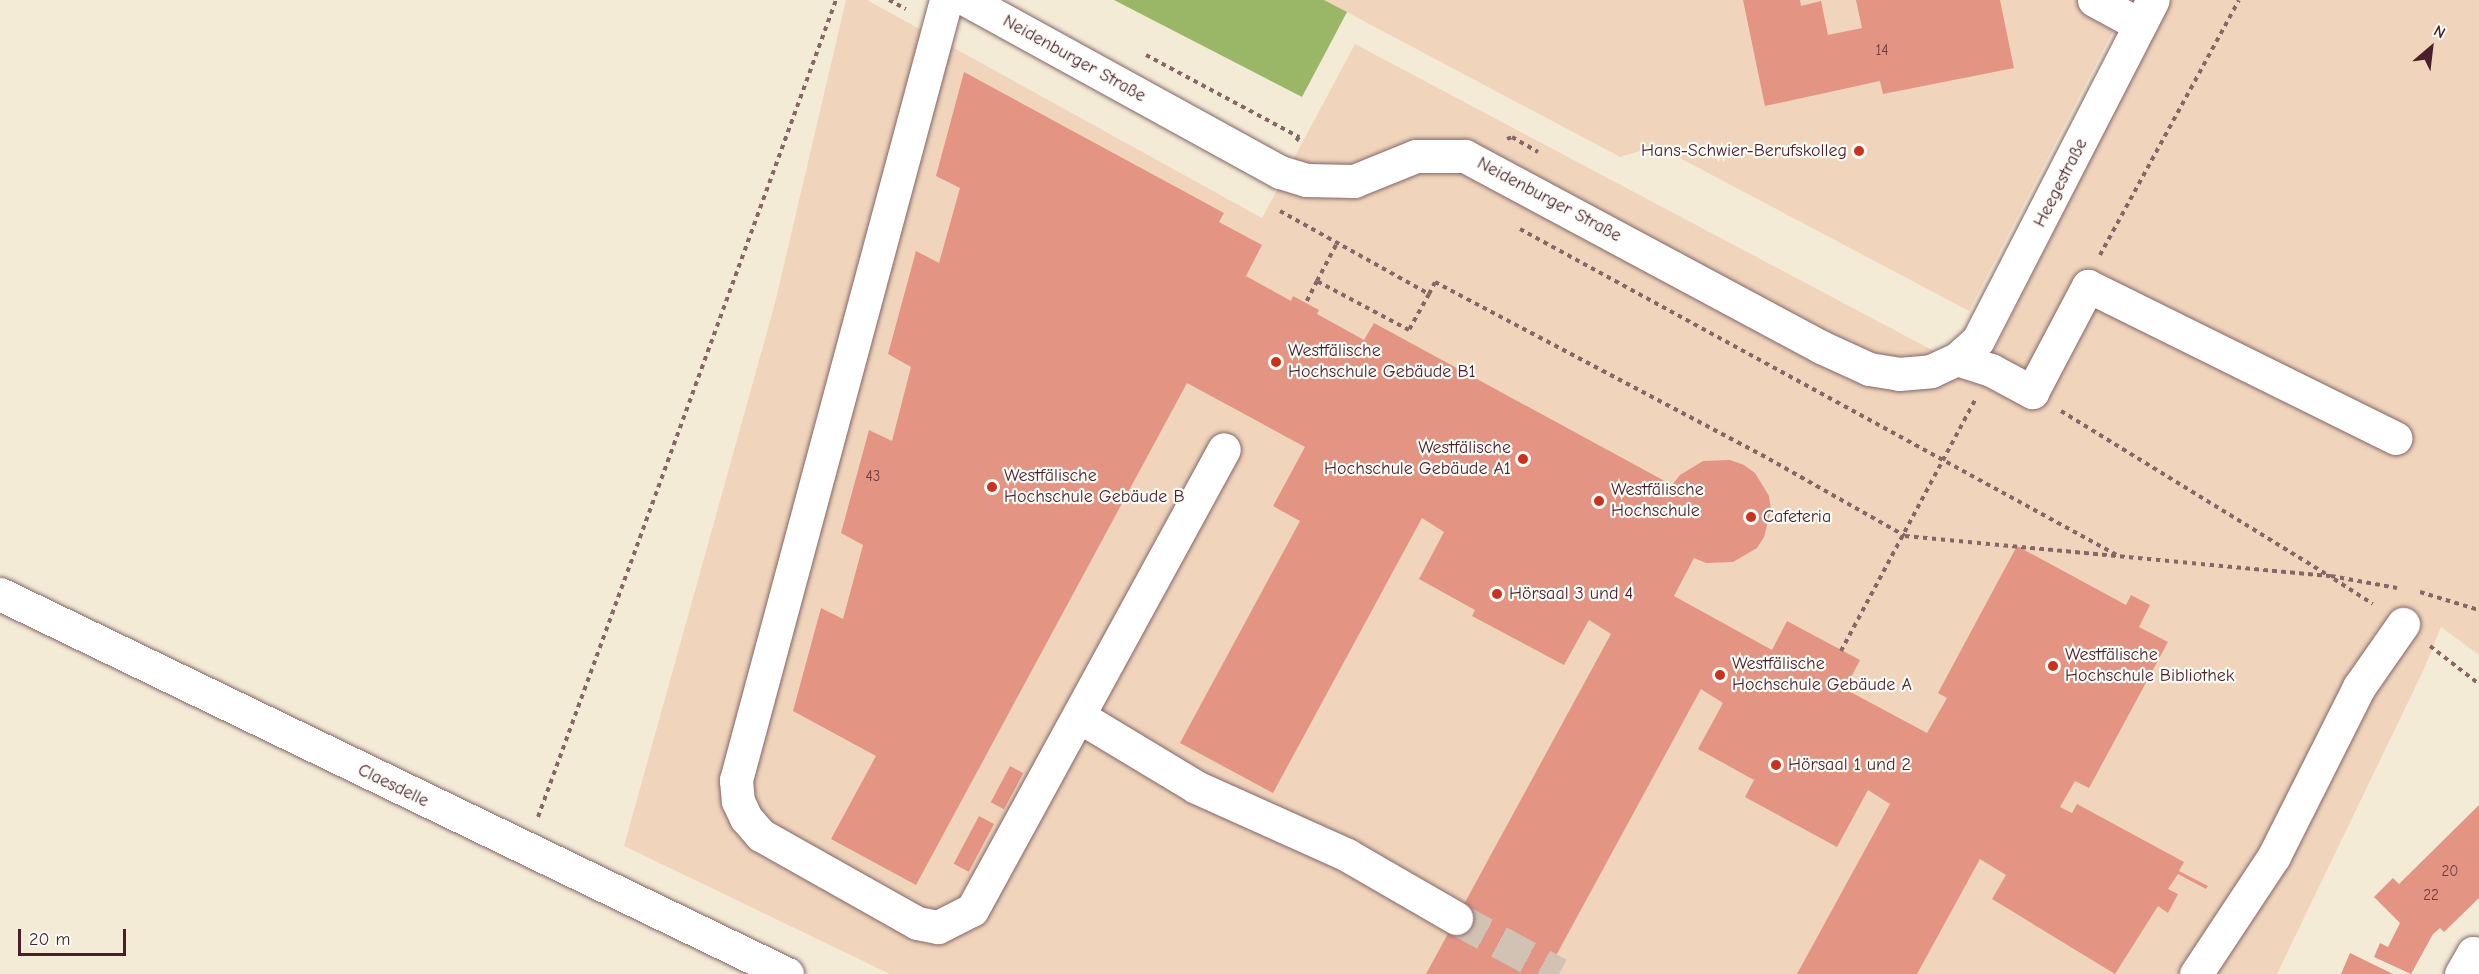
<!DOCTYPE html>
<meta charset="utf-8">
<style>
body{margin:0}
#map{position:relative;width:2479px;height:974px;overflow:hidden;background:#f4ebd6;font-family:"Comic Neue",sans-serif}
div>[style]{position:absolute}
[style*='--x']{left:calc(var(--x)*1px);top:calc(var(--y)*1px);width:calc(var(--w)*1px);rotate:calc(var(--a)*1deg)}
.built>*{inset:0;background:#f0d5bc}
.forest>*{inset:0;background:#9ab667}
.building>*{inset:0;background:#e39483;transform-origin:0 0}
.minor-tunnel>*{height:33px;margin-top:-16.5px;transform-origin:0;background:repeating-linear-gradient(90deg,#d2c2b4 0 33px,transparent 0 49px)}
.path>*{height:4px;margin-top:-2px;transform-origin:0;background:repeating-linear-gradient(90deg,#866667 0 4.5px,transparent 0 9px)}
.roads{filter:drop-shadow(0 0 2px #866667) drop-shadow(0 0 2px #866667)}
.minor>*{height:33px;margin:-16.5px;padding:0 16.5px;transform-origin:16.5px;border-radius:16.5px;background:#fff}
.dots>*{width:16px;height:16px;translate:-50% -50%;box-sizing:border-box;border:3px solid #fdfcf7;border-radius:50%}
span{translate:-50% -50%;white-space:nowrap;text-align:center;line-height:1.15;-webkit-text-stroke:4.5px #fdfcf7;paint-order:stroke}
.number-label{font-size:15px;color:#703c41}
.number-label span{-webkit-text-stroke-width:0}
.street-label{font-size:18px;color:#4a1f2b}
.poi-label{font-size:18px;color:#4a1f2b}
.right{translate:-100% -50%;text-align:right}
.left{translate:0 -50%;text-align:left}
.north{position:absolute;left:2401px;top:18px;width:60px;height:60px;-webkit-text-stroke:4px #fdfcf7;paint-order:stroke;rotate:28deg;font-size:16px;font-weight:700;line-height:24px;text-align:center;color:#4a1f2b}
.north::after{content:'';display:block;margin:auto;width:21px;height:27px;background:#4a1f2b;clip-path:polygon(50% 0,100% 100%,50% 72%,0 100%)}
.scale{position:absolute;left:18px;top:929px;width:108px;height:27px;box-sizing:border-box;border:3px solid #4a1f2b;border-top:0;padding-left:8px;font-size:18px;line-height:21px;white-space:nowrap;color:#4a1f2b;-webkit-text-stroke:4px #fdfcf7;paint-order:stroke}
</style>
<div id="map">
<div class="built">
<div style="clip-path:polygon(846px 0,867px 0,1262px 218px,1355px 44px,1981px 376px,2171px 0,2479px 0,2479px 655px,2441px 627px,2424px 669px,2277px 974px,890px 974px,624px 846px,775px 303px)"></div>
<div style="clip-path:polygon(1324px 0,2129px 0,1969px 311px,1657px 146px,1620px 157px)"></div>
</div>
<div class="forest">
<div style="clip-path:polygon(1114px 0,1324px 0,1347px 12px,1302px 97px)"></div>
</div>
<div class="building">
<div style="clip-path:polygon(1743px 0,1800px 0,1801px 6px,1821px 1px,1828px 35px,1862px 28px,1856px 0,2000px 0,2014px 68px,1883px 94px,1880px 81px,1765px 106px)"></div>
<div style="clip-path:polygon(964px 72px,1224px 213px,1219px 222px,1262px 245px,1246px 276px,1291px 301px,1293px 296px,1319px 310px,1317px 314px,1364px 340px,1374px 323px,1672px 485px,1680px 475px,1703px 461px,1730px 460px,1744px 465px,1755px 473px,1769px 496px,1771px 510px,1764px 537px,1757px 548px,1733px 562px,1706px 563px,1694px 558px,1674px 596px,1772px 650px,1787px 621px,1860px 660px,1845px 689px,1927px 733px,1947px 698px,1938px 693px,2017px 546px,2126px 605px,2131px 595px,2150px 605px,2139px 627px,2168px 642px,2089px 788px,2075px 781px,2060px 807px,2072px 813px,2077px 804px,2184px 862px,2179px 871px,2208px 886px,2206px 889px,2178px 874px,2168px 889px,2178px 894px,2168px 913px,2158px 906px,2115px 974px,1992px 899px,2006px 875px,1980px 859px,1917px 974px,1797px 974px,1890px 804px,1868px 790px,1837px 847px,1745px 797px,1754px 780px,1698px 749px,1723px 703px,1701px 689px,1546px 974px,1426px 974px,1611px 634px,1589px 620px,1564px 665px,1472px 616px,1475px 610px,1419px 579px,1444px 532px,1422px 518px,1273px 793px,1180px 743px,1300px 521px,1273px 506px,1305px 447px,1187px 383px,916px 885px,831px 839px,876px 756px,793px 711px,821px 608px,843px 619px,863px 545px,841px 533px,869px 430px,892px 441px,911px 367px,888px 354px,916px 251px,939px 263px,960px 188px,936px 176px)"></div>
<div style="left:1010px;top:766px;width:15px;height:41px;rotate:28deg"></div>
<div style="clip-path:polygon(2479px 805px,2479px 898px,2444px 932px,2440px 928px,2433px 934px,2411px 974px,2374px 957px,2380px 943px,2388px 947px,2400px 923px,2374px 897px,2393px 878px,2399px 884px)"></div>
<div style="left:979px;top:816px;width:17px;height:54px;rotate:28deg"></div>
<div style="clip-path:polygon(2350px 953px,2393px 974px,2341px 974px)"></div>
</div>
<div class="minor-tunnel">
<div style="--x:1456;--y:918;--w:117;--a:28.5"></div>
</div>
<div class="path">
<div style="--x:889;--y:0;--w:19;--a:28"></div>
<div style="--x:1146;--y:55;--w:174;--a:28.2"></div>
<div style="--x:1299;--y:137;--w:5;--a:127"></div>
<div style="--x:1507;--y:139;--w:5;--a:-22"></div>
<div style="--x:1512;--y:137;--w:30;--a:30"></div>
<div style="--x:1280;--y:211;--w:171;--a:29.1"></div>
<div style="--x:1429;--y:294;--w:41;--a:119.1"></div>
<div style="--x:1409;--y:330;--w:104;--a:-152"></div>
<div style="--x:1317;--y:281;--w:25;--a:117"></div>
<div style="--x:1520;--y:229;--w:680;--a:28.64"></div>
<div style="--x:2100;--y:255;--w:290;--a:-61.4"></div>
<div style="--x:1317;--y:281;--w:43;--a:-62.2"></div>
<div style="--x:1429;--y:294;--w:13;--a:-63"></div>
<div style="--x:1435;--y:282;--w:378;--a:27.9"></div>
<div style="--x:1769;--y:459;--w:156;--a:29.5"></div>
<div style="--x:1905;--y:536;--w:428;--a:5.4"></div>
<div style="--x:2331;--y:576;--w:67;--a:10.3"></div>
<div style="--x:2061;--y:411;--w:313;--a:31.6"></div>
<div style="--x:2334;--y:579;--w:46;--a:32.7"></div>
<div style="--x:2420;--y:592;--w:62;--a:17"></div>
<div style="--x:2430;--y:646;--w:62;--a:37.8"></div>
<div style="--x:1841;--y:651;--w:285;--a:-61.9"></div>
<div style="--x:538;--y:817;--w:870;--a:-69.96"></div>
</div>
<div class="roads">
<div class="minor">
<div style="--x:946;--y:0;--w:808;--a:105.07"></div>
<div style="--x:736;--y:780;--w:21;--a:85"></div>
<div style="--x:738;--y:801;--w:19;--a:65"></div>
<div style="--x:746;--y:818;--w:23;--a:49"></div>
<div style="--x:761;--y:835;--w:179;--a:29.4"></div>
<div style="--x:917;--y:923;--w:21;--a:11"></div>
<div style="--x:938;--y:927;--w:38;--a:-27"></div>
<div style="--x:972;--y:910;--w:525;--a:-61.34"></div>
<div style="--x:967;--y:0;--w:357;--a:28.8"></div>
<div style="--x:1280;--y:172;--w:27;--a:17"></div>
<div style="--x:1306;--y:180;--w:48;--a:1.2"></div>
<div style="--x:1354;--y:181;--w:67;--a:-22"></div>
<div style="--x:1416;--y:156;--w:49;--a:0"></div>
<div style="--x:1465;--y:156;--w:404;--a:28.2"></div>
<div style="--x:1821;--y:347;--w:53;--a:24.6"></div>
<div style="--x:1869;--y:369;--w:30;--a:9"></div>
<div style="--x:1899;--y:374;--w:32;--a:-5"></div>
<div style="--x:1931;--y:371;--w:29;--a:-25"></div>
<div style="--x:1957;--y:359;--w:28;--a:-42"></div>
<div style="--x:1978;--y:340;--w:382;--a:-62.8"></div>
<div style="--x:2094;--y:0;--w:52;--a:28.5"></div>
<div style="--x:1957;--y:359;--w:36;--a:18"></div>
<div style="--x:1991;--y:370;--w:47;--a:28.2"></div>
<div style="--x:2032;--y:392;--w:120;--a:-62.2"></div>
<div style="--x:2088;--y:286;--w:343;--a:26.3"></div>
<div style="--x:0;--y:594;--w:874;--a:25.77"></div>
<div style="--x:1080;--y:717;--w:135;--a:31.1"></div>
<div style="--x:1196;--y:787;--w:166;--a:24.2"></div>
<div style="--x:1347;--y:855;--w:126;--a:30"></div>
<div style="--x:2196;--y:974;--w:141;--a:-56.5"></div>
<div style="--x:2274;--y:856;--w:189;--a:-63.3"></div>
<div style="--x:2359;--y:687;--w:77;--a:-55.1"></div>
<div style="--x:2461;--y:974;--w:24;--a:-60"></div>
<div style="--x:2473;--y:953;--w:8;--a:40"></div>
</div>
</div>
<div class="dots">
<div style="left:1859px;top:151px;background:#c8321e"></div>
<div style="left:1276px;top:362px;background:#c8321e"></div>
<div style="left:1523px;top:459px;background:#c8321e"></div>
<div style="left:992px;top:487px;background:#c8321e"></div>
<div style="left:1599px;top:501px;background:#c8321e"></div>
<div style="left:1751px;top:517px;background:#c8321e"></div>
<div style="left:1497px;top:594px;background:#c8321e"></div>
<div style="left:2053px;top:666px;background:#c8321e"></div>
<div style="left:1720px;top:675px;background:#c8321e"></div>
<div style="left:1776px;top:765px;background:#c8321e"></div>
</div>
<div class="number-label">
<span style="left:1882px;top:51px">14</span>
<span style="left:873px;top:477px">43</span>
<span style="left:2450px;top:872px">20</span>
<span style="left:2431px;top:896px">22</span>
</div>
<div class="street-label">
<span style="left:1074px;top:59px;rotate:29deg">Neidenburger Straße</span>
<span style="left:2061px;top:183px;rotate:-63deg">Heegestraße</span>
<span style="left:1549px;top:200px;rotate:28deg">Neidenburger Straße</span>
<span style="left:393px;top:786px;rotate:26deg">Claesdelle</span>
</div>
<div class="poi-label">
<span class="right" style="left:1847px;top:151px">Hans-Schwier-Berufskolleg</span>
<span class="left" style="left:1288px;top:362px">Westfälische<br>Hochschule Gebäude B1</span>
<span class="right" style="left:1511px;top:459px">Westfälische<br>Hochschule Gebäude A1</span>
<span class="left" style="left:1004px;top:487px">Westfälische<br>Hochschule Gebäude B</span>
<span class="left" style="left:1611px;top:501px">Westfälische<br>Hochschule</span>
<span class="left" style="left:1763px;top:517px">Cafeteria</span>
<span class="left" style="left:1509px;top:594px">Hörsaal 3 und 4</span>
<span class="left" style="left:2065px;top:666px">Westfälische<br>Hochschule Bibliothek</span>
<span class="left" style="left:1732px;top:675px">Westfälische<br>Hochschule Gebäude A</span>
<span class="left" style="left:1788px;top:765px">Hörsaal 1 und 2</span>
</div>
<div class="north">N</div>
<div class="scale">20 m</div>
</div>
